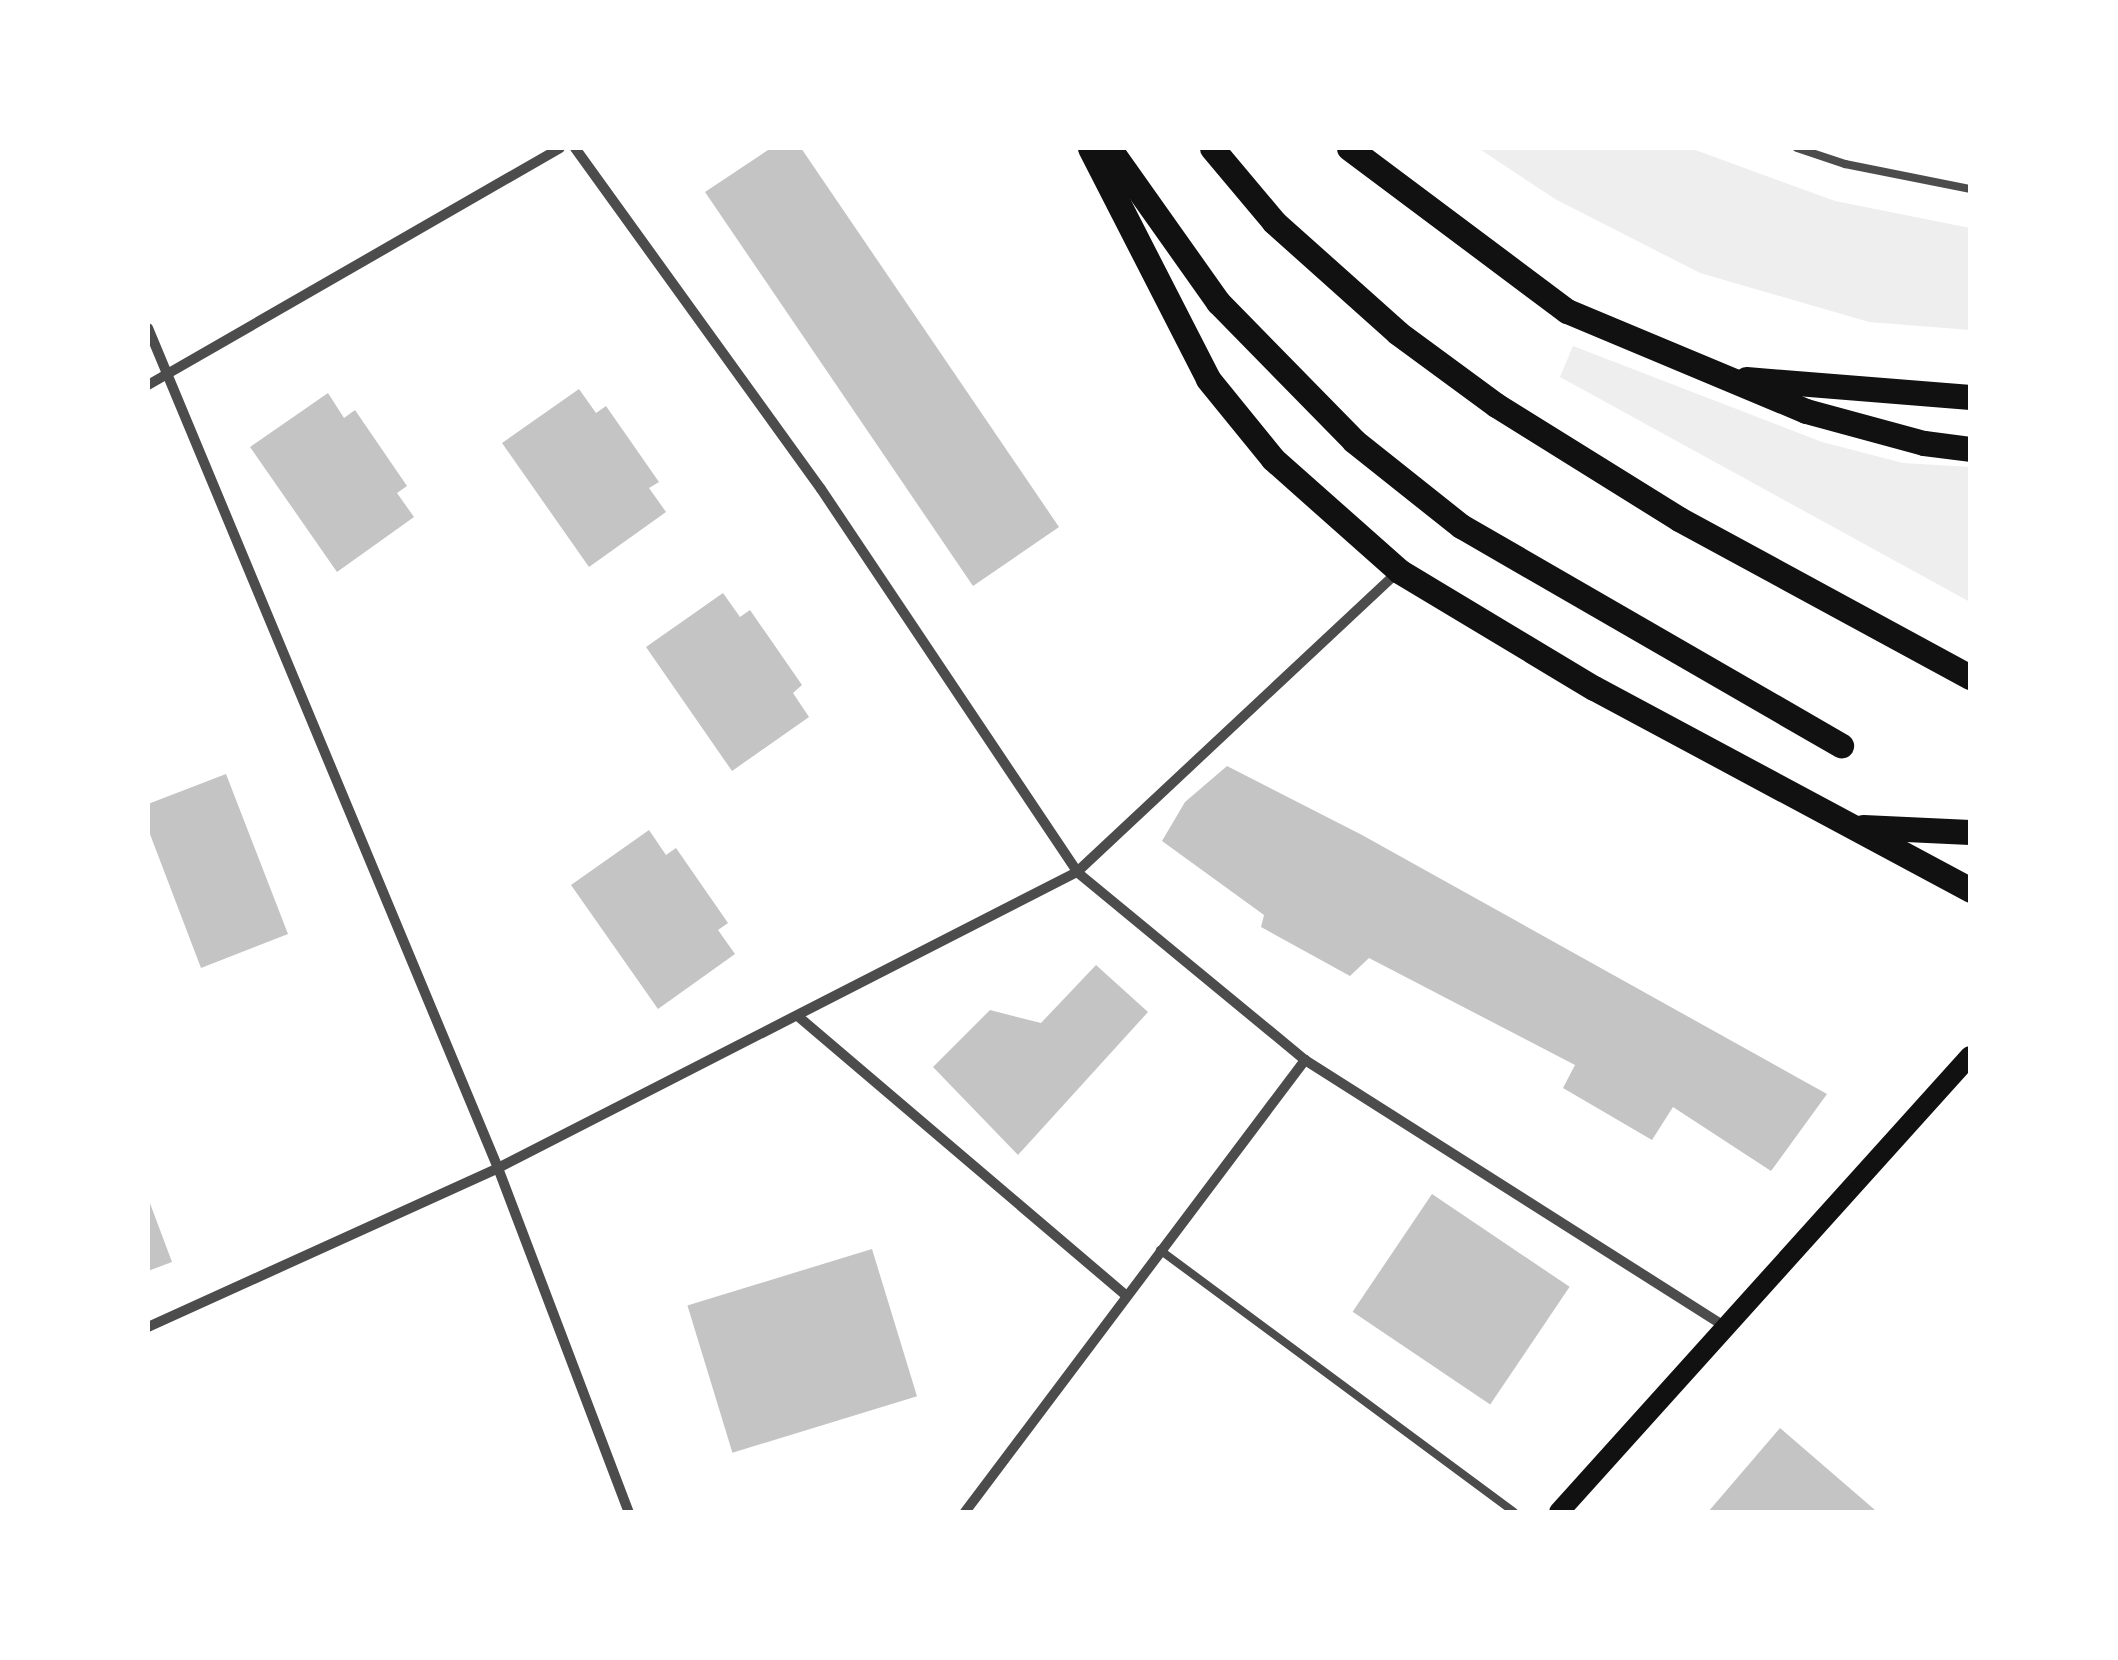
<!DOCTYPE html>
<style>
body{margin:0}
#map{position:relative;width:2118px;height:1660px;overflow:hidden;background:#fff;font-family:Poppins,sans-serif}
div>[style]{position:absolute}
[style*='--x']{left:calc(var(--x)*1px);top:calc(var(--y)*1px);width:calc(var(--w)*1px);rotate:calc(var(--a)*1deg)}
.green>*{inset:0;background:#eee}
.building>*{inset:0;background:#c4c4c4;transform-origin:0 0}
.service>*{height:8px;margin:-4px;padding:0 4px;transform-origin:4px;border-radius:4px;background:#4c4c4c}
.minor>*{height:10px;margin:-5px;padding:0 5px;transform-origin:5px;border-radius:5px;background:#4c4c4c}
.secondary>*{height:20px;margin:-10px;padding:0 10px;transform-origin:10px;border-radius:10px;background:#111}
.primary>*{height:25px;margin:-12.5px;padding:0 12.5px;transform-origin:12.5px;border-radius:12.5px;background:#111}
span{translate:-50% -50%;white-space:nowrap;text-align:center;line-height:1.15;-webkit-text-stroke:10px #fff;paint-order:stroke}
.frame{position:absolute;inset:0;border:150px solid #fff;pointer-events:none}
</style>
<div id="map">
<div class="green">
<div style="clip-path:polygon(1478px 148px,1690px 148px,1835px 201px,1970px 228px,1970px 330px,1869px 322px,1700px 273px,1555px 199px)"></div>
<div style="clip-path:polygon(1573px 346px,1822px 442px,1903px 463px,1970px 467px,1970px 602px,1560px 377px)"></div>
</div>
<div class="building">
<div style="clip-path:polygon(771px 148px,801px 148px,1059px 527px,973px 586px,705px 192px)"></div>
<div style="clip-path:polygon(579px 389px,596px 413px,606px 406px,659px 482px,649px 488px,666px 512px,589px 567px,502px 443px)"></div>
<div style="clip-path:polygon(328px 393px,344px 418px,355px 410px,407px 486px,397px 493px,414px 517px,337px 572px,250px 447px)"></div>
<div style="clip-path:polygon(723px 593px,740px 617px,750px 610px,802px 685px,793px 693px,809px 717px,732px 771px,646px 647px)"></div>
<div style="clip-path:polygon(1227px 766px,1362px 835px,1827px 1094px,1771px 1171px,1673px 1107px,1652px 1140px,1563px 1088px,1575px 1065px,1369px 958px,1350px 976px,1261px 927px,1264px 915px,1162px 841px,1185px 802px)"></div>
<div style="clip-path:polygon(226px 774px,288px 934px,201px 968px,148px 829px,148px 804px)"></div>
<div style="clip-path:polygon(649px 830px,666px 855px,676px 848px,728px 923px,718px 930px,735px 954px,658px 1009px,571px 885px)"></div>
<div style="clip-path:polygon(1096px 965px,1148px 1012px,1018px 1155px,933px 1067px,990px 1010px,1041px 1023px)"></div>
<div style="left:1432px;top:1194px;width:166px;height:142px;rotate:34deg"></div>
<div style="clip-path:polygon(148px 1198px,172px 1262px,148px 1271px)"></div>
<div style="left:872px;top:1249px;width:154px;height:193px;rotate:73deg"></div>
<div style="clip-path:polygon(1780px 1428px,1875px 1510px,1873px 1512px,1708px 1512px)"></div>
</div>
<div class="service">
<div style="--x:1797;--y:148;--w:51;--a:18.4"></div>
<div style="--x:1845;--y:164;--w:127;--a:11.3"></div>
<div style="--x:1160;--y:1250;--w:440;--a:36.5"></div>
</div>
<div class="minor">
<div style="--x:575;--y:148;--w:420;--a:54.2"></div>
<div style="--x:821;--y:489;--w:461;--a:56.2"></div>
<div style="--x:1077;--y:872;--w:296;--a:39.5"></div>
<div style="--x:1305;--y:1060;--w:499;--a:32.4"></div>
<div style="--x:148;--y:328;--w:910;--a:67.38"></div>
<div style="--x:498;--y:1168;--w:368;--a:69.2"></div>
<div style="--x:148;--y:385;--w:475;--a:-29.9"></div>
<div style="--x:800;--y:1018;--w:427;--a:40.4"></div>
<div style="--x:148;--y:1327;--w:384;--a:-24.4"></div>
<div style="--x:498;--y:1168;--w:650;--a:-27.08"></div>
<div style="--x:1077;--y:872;--w:439;--a:-43.1"></div>
<div style="--x:965;--y:1512;--w:566;--a:-53.05"></div>
</div>
<div class="secondary">
<div style="--x:1559;--y:1512;--w:614;--a:-47.97"></div>
</div>
<div class="primary">
<div style="--x:1090;--y:148;--w:259;--a:62.9"></div>
<div style="--x:1208;--y:379;--w:103;--a:50.9"></div>
<div style="--x:1273;--y:459;--w:169;--a:41.6"></div>
<div style="--x:1399;--y:571;--w:227;--a:31"></div>
<div style="--x:1594;--y:688;--w:427;--a:28.2"></div>
<div style="--x:1109;--y:148;--w:189;--a:54.7"></div>
<div style="--x:1218;--y:302;--w:194;--a:45.6"></div>
<div style="--x:1354;--y:441;--w:137;--a:38.5"></div>
<div style="--x:1461;--y:526;--w:439;--a:30"></div>
<div style="--x:1212;--y:148;--w:97;--a:50"></div>
<div style="--x:1274;--y:222;--w:166;--a:41.8"></div>
<div style="--x:1398;--y:333;--w:122;--a:36.3"></div>
<div style="--x:1496;--y:405;--w:216;--a:31.9"></div>
<div style="--x:1679;--y:519;--w:331;--a:28.5"></div>
<div style="--x:1349;--y:148;--w:272;--a:36.8"></div>
<div style="--x:1567;--y:311;--w:259;--a:22.7"></div>
<div style="--x:1806;--y:411;--w:122;--a:15.2"></div>
<div style="--x:1924;--y:443;--w:46;--a:7.4"></div>
<div style="--x:1746;--y:379;--w:225;--a:4.6"></div>
<div style="--x:1863;--y:827;--w:107;--a:2.7"></div>
</div>
<div class="frame"></div>
</div>
